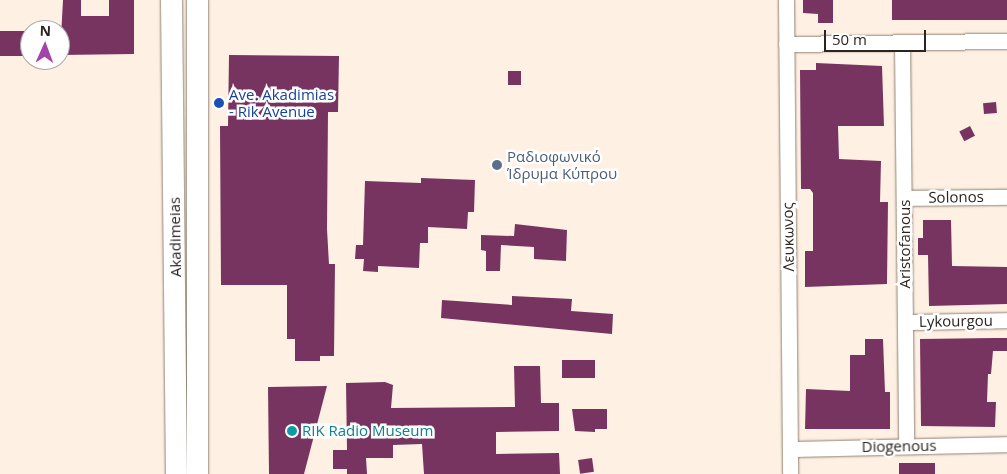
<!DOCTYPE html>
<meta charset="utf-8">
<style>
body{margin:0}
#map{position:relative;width:1007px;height:474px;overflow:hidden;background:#fef0e2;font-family:"Open Sans",sans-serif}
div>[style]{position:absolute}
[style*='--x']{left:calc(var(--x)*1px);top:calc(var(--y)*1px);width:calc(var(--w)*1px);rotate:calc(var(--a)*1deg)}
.building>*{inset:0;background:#773461;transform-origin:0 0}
.roads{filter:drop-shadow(0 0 1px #8f8275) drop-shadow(0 0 1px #8f8275)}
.street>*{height:15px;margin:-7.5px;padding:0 7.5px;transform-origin:7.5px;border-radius:7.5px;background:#fff}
.secondary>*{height:21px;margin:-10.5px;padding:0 10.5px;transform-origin:10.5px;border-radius:10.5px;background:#fff}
.dots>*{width:14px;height:14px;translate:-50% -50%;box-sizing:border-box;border:2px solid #fff;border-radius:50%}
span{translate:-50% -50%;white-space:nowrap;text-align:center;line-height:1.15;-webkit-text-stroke:5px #fff;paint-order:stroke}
.transit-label{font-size:15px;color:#164399}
.left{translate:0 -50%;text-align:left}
.service-label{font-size:15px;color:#4e5e75}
.street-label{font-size:15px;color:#2a2520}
.culture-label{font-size:15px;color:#0d838f}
.north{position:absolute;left:20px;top:20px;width:50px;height:50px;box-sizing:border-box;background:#fff;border:1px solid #aaa8a6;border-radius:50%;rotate:2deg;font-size:14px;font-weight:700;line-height:20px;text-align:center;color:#2a2520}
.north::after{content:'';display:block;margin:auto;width:18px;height:22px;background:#a443aa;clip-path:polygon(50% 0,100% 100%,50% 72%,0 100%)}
.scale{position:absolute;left:824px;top:30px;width:102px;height:22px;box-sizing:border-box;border:2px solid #2a2520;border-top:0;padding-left:6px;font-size:15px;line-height:18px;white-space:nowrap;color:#2a2520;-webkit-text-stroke:4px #fff;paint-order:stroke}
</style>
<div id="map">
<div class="building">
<div style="clip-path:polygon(63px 0,81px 0,81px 16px,109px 16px,109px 0,134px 0,134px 54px,60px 55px)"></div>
<div style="clip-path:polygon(803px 0,833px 0,833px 23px,818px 23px,818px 14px,803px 13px)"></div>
<div style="left:892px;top:0;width:115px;height:20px"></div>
<div style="left:0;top:31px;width:30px;height:25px"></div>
<div style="clip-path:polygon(229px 55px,339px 56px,338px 112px,328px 112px,327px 229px,329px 264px,335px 264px,334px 356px,320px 356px,320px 361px,295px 361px,295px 339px,287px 339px,287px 285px,221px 285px,220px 126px,228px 126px)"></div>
<div style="clip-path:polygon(816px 63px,882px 66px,884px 126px,838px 126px,839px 159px,881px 161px,880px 202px,888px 202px,887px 284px,805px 287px,805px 251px,813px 251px,813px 193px,810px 189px,801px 189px,800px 70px,816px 70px)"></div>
<div style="left:508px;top:71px;width:13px;height:14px"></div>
<div style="left:996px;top:102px;width:11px;height:13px;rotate:85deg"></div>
<div style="left:970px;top:126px;width:11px;height:12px;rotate:63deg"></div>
<div style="clip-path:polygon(421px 178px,475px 180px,474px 212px,468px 212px,467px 229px,428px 227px,428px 243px,420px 243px,419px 268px,378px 266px,378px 272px,363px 271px,364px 259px,355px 259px,356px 245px,363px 245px,365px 181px,421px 183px)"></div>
<div style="clip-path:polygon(923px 220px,951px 220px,952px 266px,1007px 267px,1007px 304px,929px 306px,928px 255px,918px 255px,918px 238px,923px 238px)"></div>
<div style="clip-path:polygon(515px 224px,567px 230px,566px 261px,534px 259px,534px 247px,501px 245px,500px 271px,486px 271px,486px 251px,481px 250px,481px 235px,514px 236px)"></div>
<div style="clip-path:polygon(512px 296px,572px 299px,571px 311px,613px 314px,612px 334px,441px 318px,442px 300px,512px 305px)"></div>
<div style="clip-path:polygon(994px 338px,1007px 338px,1007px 351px,993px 351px,991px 374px,988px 374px,987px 402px,996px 402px,995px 427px,921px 426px,920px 339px)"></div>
<div style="clip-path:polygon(865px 339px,883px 339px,885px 392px,890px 392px,890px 429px,805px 429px,806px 389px,850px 391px,850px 355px,865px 355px)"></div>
<div style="left:562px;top:360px;width:33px;height:18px"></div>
<div style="clip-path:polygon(514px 366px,540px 366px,541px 403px,559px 403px,559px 431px,496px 432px,496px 454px,559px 453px,560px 474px,424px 474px,422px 444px,393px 445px,393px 458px,366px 458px,367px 474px,347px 474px,347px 469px,333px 469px,333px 450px,347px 450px,346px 383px,385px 382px,393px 385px,391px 408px,515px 407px)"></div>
<div style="clip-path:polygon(327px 386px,304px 474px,269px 474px,268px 387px)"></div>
<div style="clip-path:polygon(572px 409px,607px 409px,607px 429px,595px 429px,595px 432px,575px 431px)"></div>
<div style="left:592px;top:458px;width:14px;height:14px;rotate:82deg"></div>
<div style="left:935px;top:463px;width:11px;height:36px;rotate:90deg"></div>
</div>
<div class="roads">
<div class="street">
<div style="--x:786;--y:0;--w:474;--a:89.5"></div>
<div style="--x:902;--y:43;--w:402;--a:89.4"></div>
<div style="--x:786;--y:44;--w:221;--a:-0.8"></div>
<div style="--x:905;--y:198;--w:102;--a:-0.6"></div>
<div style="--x:906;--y:322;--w:101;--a:-1.1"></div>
<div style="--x:790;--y:449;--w:217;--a:-1.3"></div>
</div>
<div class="secondary">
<div style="--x:171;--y:0;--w:474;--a:89.4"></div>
<div style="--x:197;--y:474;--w:474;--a:-90"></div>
</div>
</div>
<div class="dots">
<div style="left:219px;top:103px;background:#1a4fb4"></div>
<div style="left:497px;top:165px;background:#5c6f8a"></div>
<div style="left:292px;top:431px;background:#0f9aa8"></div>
</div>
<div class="transit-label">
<span class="left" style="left:229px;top:103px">Ave. Akadimias<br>- Rik Avenue</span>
</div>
<div class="service-label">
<span class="left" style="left:507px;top:165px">Ραδιοφωνικό<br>Ίδρυμα Κύπρου</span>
</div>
<div class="street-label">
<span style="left:956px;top:197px;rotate:-1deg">Solonos</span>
<span style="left:175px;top:237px;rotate:-91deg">Akadimeias</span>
<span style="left:788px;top:237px;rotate:-91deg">Λευκωνος</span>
<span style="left:905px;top:244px;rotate:-90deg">Aristofanous</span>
<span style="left:956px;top:321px;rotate:-1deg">Lykourgou</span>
<span style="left:899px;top:446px;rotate:-1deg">Diogenous</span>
</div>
<div class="culture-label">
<span class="left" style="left:302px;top:431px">RIK Radio Museum</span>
</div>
<div class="north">N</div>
<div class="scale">50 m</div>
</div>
